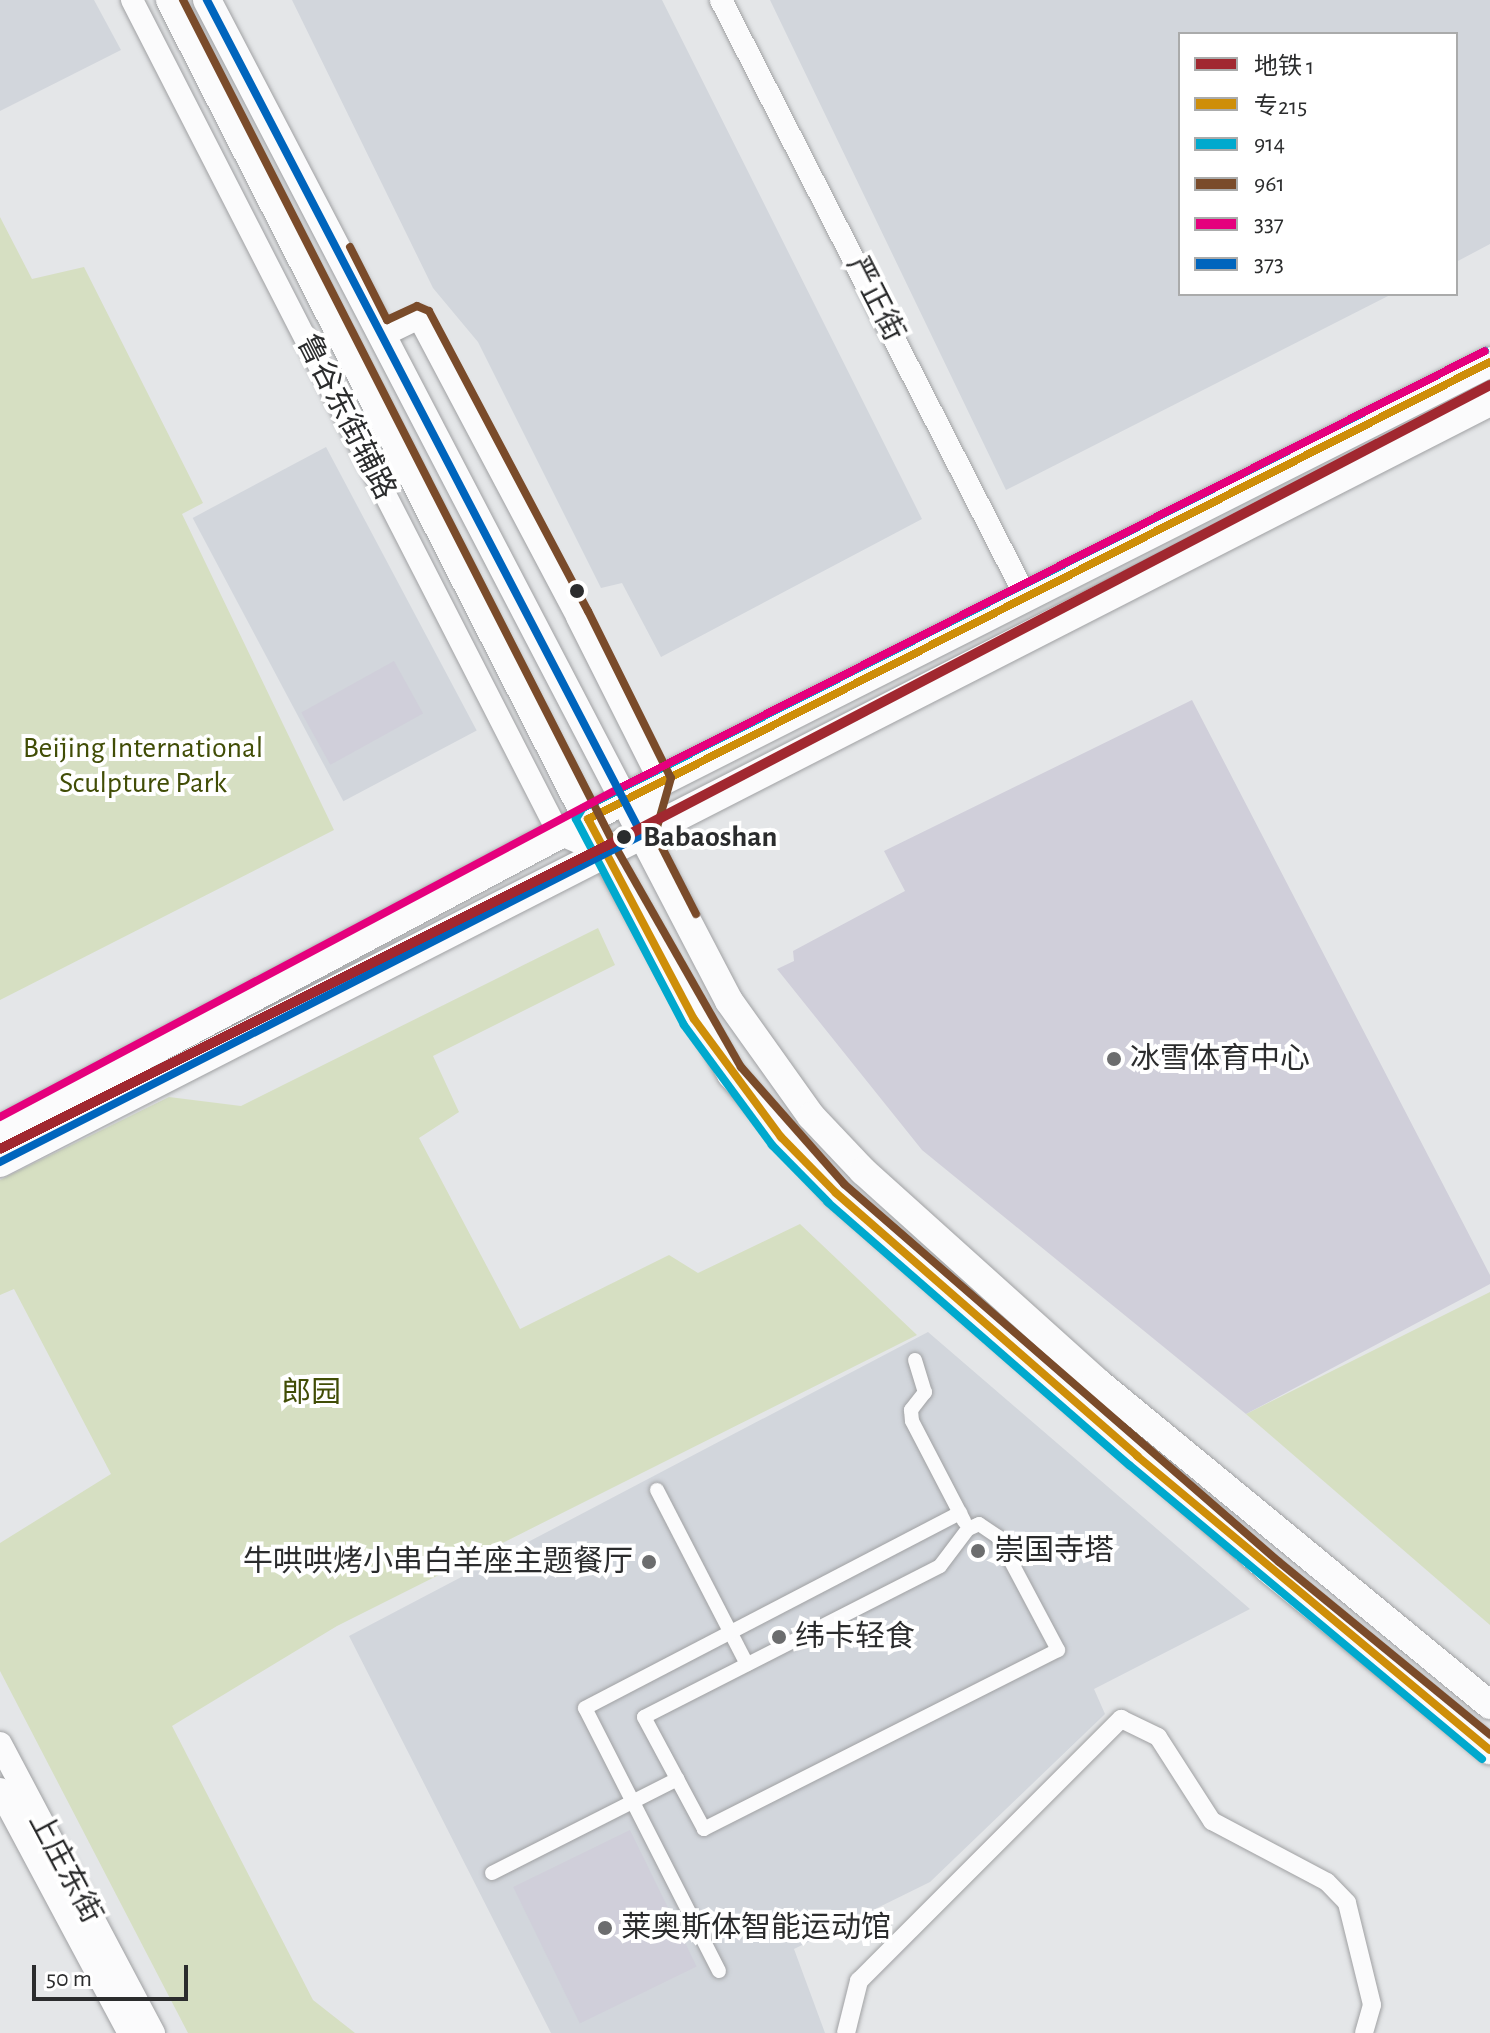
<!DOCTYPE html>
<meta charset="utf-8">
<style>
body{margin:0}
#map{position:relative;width:1490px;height:2033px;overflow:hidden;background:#e4e6e8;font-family:"Alegreya Sans","Noto Sans SC",sans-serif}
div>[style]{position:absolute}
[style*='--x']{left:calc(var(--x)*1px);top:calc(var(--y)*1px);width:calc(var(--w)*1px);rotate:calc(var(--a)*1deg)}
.built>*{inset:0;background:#d2d6dc;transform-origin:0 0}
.green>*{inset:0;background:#d6dfc2}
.building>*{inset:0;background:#d0cfda;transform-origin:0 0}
.roads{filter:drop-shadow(0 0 2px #a0a1a3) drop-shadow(0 0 2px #a0a1a3)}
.pedestrian>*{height:14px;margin:-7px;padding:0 7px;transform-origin:7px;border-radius:7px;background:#fbfbfc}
.minor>*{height:18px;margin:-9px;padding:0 9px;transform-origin:9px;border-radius:9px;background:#fbfbfc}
.tertiary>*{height:22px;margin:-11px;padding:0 11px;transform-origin:11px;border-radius:11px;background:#fbfbfc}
.secondary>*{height:24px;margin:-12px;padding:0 12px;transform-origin:12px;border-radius:12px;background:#fbfbfc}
.primary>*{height:28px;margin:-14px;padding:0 14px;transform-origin:14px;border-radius:14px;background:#fbfbfc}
.trunk>*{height:30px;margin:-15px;padding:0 15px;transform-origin:15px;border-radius:15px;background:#fbfbfc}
.bus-1>*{height:8px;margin:-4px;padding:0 4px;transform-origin:4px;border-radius:4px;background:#ce8e09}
.bus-2>*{height:8px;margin:-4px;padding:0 4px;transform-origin:4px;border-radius:4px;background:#00a9ce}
.bus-3>*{height:8px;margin:-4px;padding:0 4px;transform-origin:4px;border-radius:4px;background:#7a4b2a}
.bus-4>*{height:8px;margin:-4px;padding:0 4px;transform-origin:4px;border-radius:4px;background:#e5007d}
.bus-5>*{height:8px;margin:-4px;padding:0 4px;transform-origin:4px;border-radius:4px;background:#0065bd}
.metro-1>*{height:10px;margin:-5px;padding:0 5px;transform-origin:5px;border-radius:5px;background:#a12830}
.dots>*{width:22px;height:22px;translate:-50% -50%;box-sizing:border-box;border:4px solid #fff;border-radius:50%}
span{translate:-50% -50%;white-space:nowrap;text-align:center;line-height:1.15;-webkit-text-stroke:8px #fff;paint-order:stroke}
.street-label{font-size:30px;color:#2b2c2d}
.park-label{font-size:30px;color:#414d06}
.stop-label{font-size:30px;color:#2b2c2d;font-weight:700}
.left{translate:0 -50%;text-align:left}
.poi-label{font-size:30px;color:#2b2c2d}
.right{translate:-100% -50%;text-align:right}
.legend{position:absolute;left:1178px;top:32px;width:280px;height:264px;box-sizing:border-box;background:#fff;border:2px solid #aaabab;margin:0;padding:10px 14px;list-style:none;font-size:24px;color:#2b2c2d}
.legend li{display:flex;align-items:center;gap:16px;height:40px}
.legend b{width:40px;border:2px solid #aaabab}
.scale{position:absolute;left:32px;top:1965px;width:156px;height:36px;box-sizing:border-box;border:4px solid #2b2c2d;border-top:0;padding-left:10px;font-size:24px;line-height:28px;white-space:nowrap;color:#2b2c2d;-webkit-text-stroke:6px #fff;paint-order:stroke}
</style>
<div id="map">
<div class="built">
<div style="clip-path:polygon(0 0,94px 0,121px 50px,0 111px)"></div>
<div style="clip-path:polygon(292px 0,662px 0,922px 519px,661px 657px,622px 583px,601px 588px,478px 342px,433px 288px)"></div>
<div style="clip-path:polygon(770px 0,1490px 0,1490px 244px,1456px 262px,1456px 34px,1180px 34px,1180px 294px,1392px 294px,1006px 490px)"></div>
<div style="left:326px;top:447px;width:321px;height:151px;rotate:62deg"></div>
<div style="clip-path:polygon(928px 1332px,1250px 1609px,1094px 1689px,1105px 1714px,930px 1882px,794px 1949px,825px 2033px,551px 2033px,349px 1636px)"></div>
</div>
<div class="green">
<div style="clip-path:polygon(0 217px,32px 279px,84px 267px,203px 503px,182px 514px,334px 830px,0 1000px)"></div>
<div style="clip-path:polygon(598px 928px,615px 965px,433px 1056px,459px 1112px,419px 1138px,520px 1329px,669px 1255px,698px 1273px,800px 1224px,917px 1335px,337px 1626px,172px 1726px,313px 2000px,355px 2033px,188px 2033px,0 1671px,0 1543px,111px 1474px,14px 1289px,0 1295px,0 1180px,169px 1097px,241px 1106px)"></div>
<div style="clip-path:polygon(1490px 1292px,1490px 1625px,1246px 1414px)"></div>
</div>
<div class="building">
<div style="left:394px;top:661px;width:60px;height:106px;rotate:61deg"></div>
<div style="clip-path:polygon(1192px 700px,1490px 1275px,1490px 1284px,1246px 1414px,922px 1150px,777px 969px,794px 961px,793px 951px,905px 891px,884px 851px)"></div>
<div style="left:630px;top:1830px;width:152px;height:130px;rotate:64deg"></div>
</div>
<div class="roads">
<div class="pedestrian">
<div style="--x:915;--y:1360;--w:34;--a:73"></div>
<div style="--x:925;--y:1392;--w:23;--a:128"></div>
<div style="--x:911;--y:1410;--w:11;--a:85"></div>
<div style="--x:912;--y:1421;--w:113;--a:62.5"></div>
<div style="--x:657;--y:1490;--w:196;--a:62.7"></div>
<div style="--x:979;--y:1524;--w:23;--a:34"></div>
<div style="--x:998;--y:1537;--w:128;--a:62"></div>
<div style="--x:1058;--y:1650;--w:397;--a:153.2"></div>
<div style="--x:704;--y:1829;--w:127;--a:-118.2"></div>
<div style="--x:644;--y:1717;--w:332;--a:-27"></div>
<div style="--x:940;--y:1566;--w:46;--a:-52.9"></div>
<div style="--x:968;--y:1529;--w:12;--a:-24"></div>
<div style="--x:492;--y:1873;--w:208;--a:-26.9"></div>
<div style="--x:719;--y:1971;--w:295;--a:-117"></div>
<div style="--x:585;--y:1708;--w:423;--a:-27.5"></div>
</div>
<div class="minor">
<div style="--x:846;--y:2033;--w:54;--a:-76"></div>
<div style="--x:859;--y:1981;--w:371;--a:-45"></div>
<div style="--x:1121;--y:1719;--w:41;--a:25.9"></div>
<div style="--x:1158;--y:1737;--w:100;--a:57.3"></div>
<div style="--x:1212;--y:1821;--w:130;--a:27.9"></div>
<div style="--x:1327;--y:1882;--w:29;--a:46"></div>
<div style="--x:1347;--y:1903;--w:105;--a:76.2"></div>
<div style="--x:1372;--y:2005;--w:29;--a:106"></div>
</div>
<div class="tertiary">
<div style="--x:132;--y:0;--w:937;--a:62.89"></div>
<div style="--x:559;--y:834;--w:50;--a:23.5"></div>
<div style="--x:721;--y:0;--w:673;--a:62.94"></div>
<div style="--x:382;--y:336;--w:41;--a:-25.9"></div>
<div style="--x:419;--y:318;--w:338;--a:62.1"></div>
<div style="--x:577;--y:617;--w:185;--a:63.3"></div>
<div style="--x:660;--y:782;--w:56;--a:108.8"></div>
</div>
<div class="secondary">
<div style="--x:0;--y:1744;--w:327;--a:62.1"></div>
<div style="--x:0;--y:1790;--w:276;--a:61.9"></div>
</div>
<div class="primary">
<div style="--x:170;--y:0;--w:958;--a:63.01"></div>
<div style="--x:605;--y:854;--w:254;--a:60.2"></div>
<div style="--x:731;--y:1074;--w:159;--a:48.6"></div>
<div style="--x:836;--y:1193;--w:576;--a:40.99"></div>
<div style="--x:1271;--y:1571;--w:283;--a:39.3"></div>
<div style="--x:207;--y:0;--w:1129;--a:62.46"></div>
<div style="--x:729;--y:1001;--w:141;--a:54.5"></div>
<div style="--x:811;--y:1116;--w:76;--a:46.6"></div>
<div style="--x:863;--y:1171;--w:314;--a:42"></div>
<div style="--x:1096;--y:1381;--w:510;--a:39.43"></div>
</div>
<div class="trunk">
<div style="--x:0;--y:1131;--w:705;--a:-27.98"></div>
<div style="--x:623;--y:800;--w:971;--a:-26.8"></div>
<div style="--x:0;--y:1162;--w:1673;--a:-27.06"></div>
</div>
</div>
<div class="bus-1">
<div style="--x:1490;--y:362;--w:1011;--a:153.13"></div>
<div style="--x:588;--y:819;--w:226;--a:62.1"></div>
<div style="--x:694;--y:1019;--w:147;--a:53.6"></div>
<div style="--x:781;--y:1137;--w:78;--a:45.5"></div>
<div style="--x:836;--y:1193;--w:400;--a:41.1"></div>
<div style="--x:1137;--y:1456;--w:459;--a:39.8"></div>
</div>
<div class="bus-2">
<div style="--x:1482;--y:1759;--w:459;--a:-140.2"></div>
<div style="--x:1129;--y:1465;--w:400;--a:-138.9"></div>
<div style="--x:828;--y:1202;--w:80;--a:-134.5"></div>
<div style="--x:772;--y:1145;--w:149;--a:-126.3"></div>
<div style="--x:684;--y:1025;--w:233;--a:-117.7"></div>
<div style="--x:576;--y:819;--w:13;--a:-58"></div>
<div style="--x:583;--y:808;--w:1011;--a:-26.87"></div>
</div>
<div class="bus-3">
<div style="--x:183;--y:0;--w:952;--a:62.95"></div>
<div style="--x:616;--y:848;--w:252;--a:60.3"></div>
<div style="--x:741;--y:1067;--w:156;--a:48.6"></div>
<div style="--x:844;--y:1184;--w:576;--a:40.99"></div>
<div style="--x:1279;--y:1562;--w:273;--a:39.3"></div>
<div style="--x:350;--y:247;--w:82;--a:63.1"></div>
<div style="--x:387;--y:320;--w:33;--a:-25"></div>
<div style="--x:417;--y:306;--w:13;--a:23"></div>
<div style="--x:429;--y:311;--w:340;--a:62.1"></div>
<div style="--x:588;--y:611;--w:186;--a:63.6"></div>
<div style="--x:671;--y:778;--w:58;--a:105.9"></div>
<div style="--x:655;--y:834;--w:90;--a:62.9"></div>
</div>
<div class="bus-4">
<div style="--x:0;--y:1117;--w:700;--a:-27.96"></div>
<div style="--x:618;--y:789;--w:971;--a:-26.8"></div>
</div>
<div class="bus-5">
<div style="--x:0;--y:1162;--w:720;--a:-26.99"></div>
<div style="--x:642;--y:835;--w:942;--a:-117.52"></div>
</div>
<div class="metro-1">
<div style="--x:0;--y:1149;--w:698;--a:-26.57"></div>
<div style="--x:624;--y:837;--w:977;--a:-27.56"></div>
</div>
<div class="dots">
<div style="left:577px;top:591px;background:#2b2c2d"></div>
<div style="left:624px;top:837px;background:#2b2c2d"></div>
<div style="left:1114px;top:1059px;background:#6c6d6e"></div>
<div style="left:978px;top:1551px;background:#6c6d6e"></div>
<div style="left:649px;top:1562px;background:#6c6d6e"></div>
<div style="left:779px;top:1637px;background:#6c6d6e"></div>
<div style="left:605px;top:1928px;background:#6c6d6e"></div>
</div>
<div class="street-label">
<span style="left:875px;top:299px;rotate:63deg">严正街</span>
<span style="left:346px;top:417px;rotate:63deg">鲁谷东街辅路</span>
<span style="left:65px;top:1868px;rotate:62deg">上庄东街</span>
</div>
<div class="park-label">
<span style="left:143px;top:765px">Beijing International<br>Sculpture Park</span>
<span style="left:311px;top:1393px">郎园</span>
</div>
<div class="stop-label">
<span class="left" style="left:643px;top:837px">Babaoshan</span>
</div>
<div class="poi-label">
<span class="left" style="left:1130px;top:1059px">冰雪体育中心</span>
<span class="left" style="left:994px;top:1551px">崇国寺塔</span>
<span class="right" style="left:633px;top:1562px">牛哄哄烤小串白羊座主题餐厅</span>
<span class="left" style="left:795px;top:1637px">纬卡轻食</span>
<span class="left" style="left:621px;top:1928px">莱奥斯体智能运动馆</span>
</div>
<ul class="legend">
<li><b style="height:10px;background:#a12830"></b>地铁 1</li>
<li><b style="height:10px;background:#ce8e09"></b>专215</li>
<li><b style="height:10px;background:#00a9ce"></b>914</li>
<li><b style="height:10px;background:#7a4b2a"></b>961</li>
<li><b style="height:10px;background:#e5007d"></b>337</li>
<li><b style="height:10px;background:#0065bd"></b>373</li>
</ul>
<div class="scale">50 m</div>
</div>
